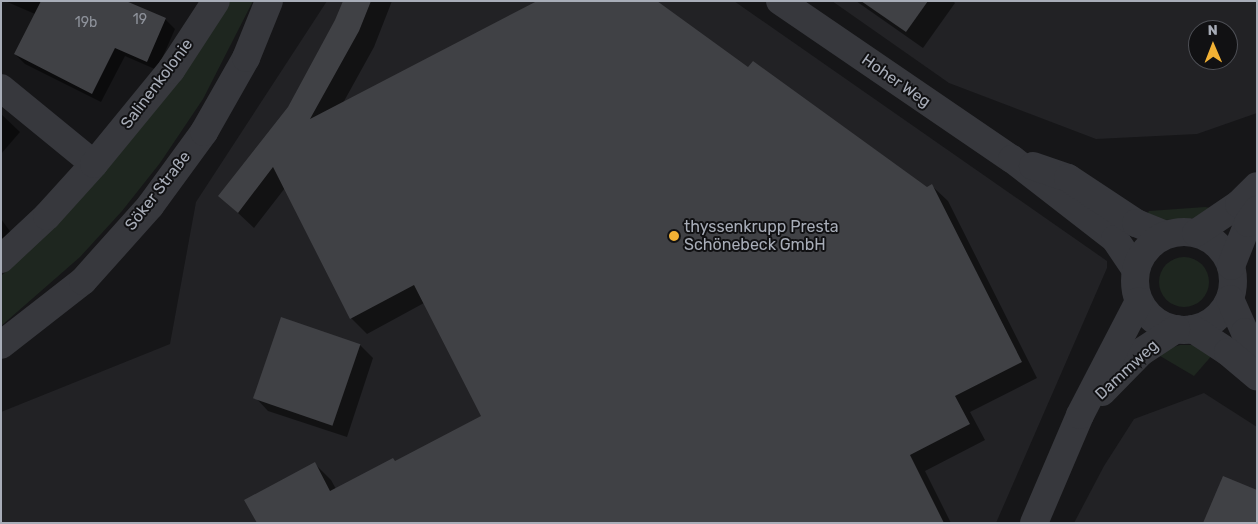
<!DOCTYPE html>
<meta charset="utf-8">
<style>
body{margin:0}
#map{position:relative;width:1258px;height:524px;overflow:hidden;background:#161618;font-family:Rubik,sans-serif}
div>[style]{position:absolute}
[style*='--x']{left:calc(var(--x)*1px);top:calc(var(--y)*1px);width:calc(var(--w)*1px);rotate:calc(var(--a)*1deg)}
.built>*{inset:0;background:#222225}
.green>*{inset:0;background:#1e261f}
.round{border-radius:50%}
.shadow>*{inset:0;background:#0007}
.building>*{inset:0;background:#404145;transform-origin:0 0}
.minor>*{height:28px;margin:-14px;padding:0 14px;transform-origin:14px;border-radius:14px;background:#37383d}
.minor>.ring{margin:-14px;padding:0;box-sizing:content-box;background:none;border:28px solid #37383d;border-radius:50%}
.dots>*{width:14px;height:14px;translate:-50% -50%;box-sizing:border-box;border:2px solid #111113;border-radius:50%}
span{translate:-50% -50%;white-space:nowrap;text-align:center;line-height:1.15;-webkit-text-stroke:4px #111113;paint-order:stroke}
.number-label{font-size:14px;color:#8e929b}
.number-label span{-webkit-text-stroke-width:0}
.street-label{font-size:16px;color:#a8adb8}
.poi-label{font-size:16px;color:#a8adb8}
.left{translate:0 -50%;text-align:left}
.frame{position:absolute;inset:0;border:2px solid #a8adb8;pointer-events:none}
.north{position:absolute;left:1188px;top:20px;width:50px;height:50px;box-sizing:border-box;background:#111113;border:1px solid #4d4f55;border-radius:50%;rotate:359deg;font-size:14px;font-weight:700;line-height:20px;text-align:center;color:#a8adb8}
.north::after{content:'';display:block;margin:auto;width:18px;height:22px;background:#f2b134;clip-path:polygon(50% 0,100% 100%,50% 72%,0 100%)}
</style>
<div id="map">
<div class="built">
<div style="clip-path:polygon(327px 1px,734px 1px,1107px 261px,1107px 268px,996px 523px,1px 523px,1px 412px,170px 344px,196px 202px)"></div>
<div style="clip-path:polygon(evenodd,832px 1px,1257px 1px,1257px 113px,1197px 134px,1096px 139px,949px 83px,832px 1px,1198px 30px,1228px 30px,1228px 60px,1198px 60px,1198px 30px)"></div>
<div style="clip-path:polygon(1204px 393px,1257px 427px,1257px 523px,1074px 523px,1104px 466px,1134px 419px)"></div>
</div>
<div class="green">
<div style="clip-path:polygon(227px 1px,253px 1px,203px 99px,160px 163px,122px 211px,80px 257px,1px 326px,1px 276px,34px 246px)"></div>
<div style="clip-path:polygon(1205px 207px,1210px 208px,1200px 218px,1165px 220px,1145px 217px,1149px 211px)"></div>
<div class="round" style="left:1159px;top:257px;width:50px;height:50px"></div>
<div style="clip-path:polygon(1180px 345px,1194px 345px,1214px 353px,1194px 376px,1155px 353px)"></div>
</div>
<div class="shadow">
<div style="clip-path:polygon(5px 1px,125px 1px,165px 19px,175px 29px,157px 70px,125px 56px,101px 102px,25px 64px,15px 54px,35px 14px)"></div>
<div style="clip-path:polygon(344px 1px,392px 1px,374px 47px,343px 103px,749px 69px,927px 189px,932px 186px,948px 201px,1037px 378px,970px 412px,985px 440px,925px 471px,951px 523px,259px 523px,315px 464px,331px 480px,336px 489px,396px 462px,482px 416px,424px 303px,367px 334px,351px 318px,285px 188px,254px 228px,220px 196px,289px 108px,336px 21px)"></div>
<div style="clip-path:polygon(856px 1px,953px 1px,955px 3px,923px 48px)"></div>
<div style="clip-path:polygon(1px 114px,20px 132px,1px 154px)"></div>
<div style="clip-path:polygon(1px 219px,15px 238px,1px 249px)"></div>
<div style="clip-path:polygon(360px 345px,373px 358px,347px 437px,268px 411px,255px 397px)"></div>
</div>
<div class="building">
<div style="clip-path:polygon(41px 1px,126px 1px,166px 18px,147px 62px,115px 48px,92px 94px,14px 54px)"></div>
<div style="clip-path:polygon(343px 1px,371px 1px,359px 31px,310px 119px,537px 1px,657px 1px,748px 67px,753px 61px,927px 187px,932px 184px,1022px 362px,955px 396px,970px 424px,910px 455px,944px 523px,257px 523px,244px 500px,315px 462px,330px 491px,393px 458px,395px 461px,481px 416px,414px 285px,350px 319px,273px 167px,238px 213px,218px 196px,288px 107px,335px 20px)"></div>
<div style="clip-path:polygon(861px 1px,928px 1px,906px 32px)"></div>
<div style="left:281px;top:317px;width:84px;height:86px;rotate:19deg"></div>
<div style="clip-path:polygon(1223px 476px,1257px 490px,1257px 523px,1203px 523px)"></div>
</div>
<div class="minor">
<div style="--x:780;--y:1;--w:281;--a:34.3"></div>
<div style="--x:1012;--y:159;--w:130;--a:37.8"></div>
<div style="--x:1115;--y:239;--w:37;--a:56"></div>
<div style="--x:1;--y:88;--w:120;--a:39.3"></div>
<div style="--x:1033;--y:166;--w:37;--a:19"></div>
<div style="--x:1068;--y:178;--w:82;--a:33.5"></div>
<div style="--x:1136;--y:223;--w:32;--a:22"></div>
<div class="ring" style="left:1135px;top:232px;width:70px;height:70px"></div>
<div style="--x:1196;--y:233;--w:52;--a:-34"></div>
<div style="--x:1239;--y:204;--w:25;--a:-45"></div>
<div style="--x:1;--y:259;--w:63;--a:-43.1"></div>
<div style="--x:47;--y:216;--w:70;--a:-47.9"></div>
<div style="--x:94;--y:164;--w:122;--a:-50.7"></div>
<div style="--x:171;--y:70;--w:82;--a:-56.9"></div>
<div style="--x:1231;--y:266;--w:46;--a:-68.4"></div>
<div style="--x:1248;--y:223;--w:16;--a:-55"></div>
<div style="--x:1230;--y:299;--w:36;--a:66"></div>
<div style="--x:1245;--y:332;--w:20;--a:53"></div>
<div style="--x:1193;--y:329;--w:42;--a:33.3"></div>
<div style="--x:1228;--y:352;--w:38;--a:40"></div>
<div style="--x:1;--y:345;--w:104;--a:-38"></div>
<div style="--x:83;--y:281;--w:101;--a:-48.2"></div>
<div style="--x:150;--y:206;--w:92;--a:-53.9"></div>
<div style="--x:204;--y:132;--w:85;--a:-60.4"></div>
<div style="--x:246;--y:58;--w:61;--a:-68"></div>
<div style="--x:1102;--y:392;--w:56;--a:-45.7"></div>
<div style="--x:1141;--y:352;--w:42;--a:-33.3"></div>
<div style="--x:1034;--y:523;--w:117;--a:-66.9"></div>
<div style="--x:1080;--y:415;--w:128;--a:-62.6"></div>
</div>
<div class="dots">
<div style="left:674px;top:236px;background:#f2b134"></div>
</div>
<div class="number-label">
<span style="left:140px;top:20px">19</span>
<span style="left:86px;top:23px">19b</span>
</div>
<div class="street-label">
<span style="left:896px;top:81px;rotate:35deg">Hoher Weg</span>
<span style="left:157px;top:84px;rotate:-53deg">Salinenkolonie</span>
<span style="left:158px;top:191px;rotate:-52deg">Söker Straße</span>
<span style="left:1127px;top:370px;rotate:-43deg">Dammweg</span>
</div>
<div class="poi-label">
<span class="left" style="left:684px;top:236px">thyssenkrupp Presta<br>Schönebeck GmbH</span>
</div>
<div class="frame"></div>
<div class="north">N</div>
</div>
